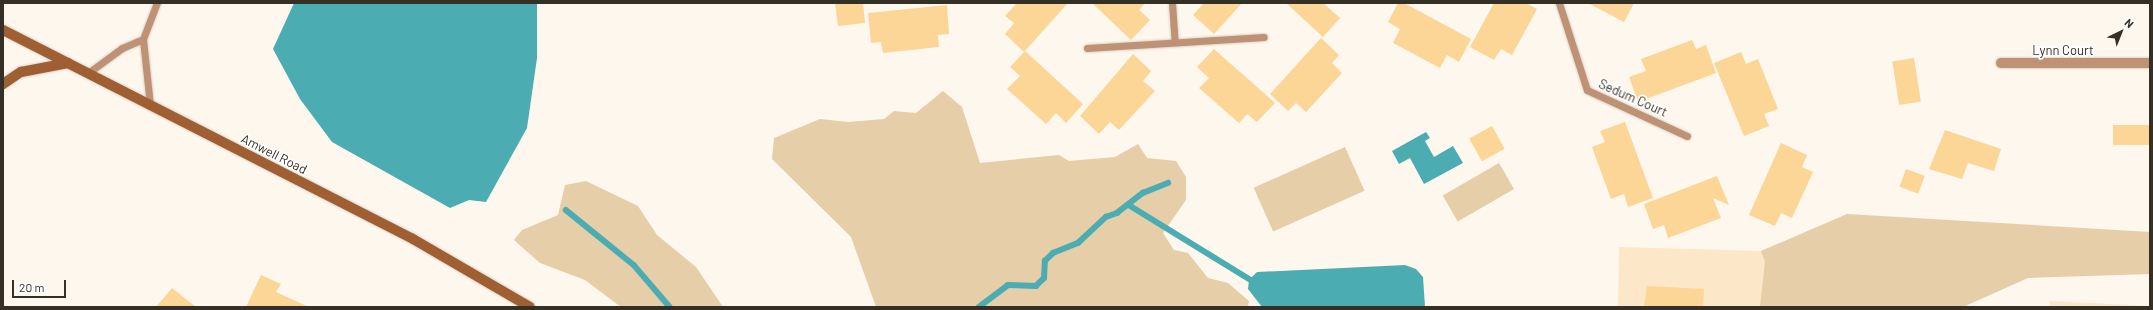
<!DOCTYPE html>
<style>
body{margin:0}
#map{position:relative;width:2153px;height:310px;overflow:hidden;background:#fdf7ed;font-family:Barlow,sans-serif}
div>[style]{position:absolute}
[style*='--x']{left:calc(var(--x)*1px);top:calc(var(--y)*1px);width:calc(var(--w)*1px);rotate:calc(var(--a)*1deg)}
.built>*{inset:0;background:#fce8c8}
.green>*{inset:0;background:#e5cea8;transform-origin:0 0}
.water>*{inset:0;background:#4badb2}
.stream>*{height:5.5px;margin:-2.75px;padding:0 2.75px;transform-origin:2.75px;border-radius:2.75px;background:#4badb2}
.building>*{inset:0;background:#fbd696;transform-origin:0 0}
.roads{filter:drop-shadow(0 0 1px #d9d3c9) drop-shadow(0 0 1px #d9d3c9)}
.lane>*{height:7px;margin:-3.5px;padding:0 3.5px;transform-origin:3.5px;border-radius:3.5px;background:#bf9175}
.street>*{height:10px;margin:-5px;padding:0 5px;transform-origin:5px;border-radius:5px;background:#bf9175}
.secondary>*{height:10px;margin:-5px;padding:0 5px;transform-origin:5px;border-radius:5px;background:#a05f33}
span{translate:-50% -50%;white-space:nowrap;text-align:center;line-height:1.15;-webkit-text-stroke:3.5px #fff;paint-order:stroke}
.street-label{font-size:13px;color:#353026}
.frame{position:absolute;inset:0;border:4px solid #353026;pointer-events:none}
.north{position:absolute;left:2101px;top:12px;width:40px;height:40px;-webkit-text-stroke:3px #fff;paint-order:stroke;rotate:43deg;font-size:11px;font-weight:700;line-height:16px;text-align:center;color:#353026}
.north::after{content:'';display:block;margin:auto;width:14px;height:18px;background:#353026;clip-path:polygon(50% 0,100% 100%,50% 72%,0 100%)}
.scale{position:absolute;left:12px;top:280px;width:54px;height:18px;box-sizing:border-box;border:2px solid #353026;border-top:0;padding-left:5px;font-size:12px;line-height:14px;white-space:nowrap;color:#353026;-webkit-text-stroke:3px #fff;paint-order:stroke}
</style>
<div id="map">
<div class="built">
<div style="clip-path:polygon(1619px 247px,1761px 251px,1769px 247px,1764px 307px,1618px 307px)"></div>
<div style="clip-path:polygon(2050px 301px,2150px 306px,2150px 307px,2050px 307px)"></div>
</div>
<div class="green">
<div style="clip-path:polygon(943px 91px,962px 107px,980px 163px,1059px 155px,1069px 161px,1115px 157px,1138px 144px,1147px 158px,1176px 161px,1186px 177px,1186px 200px,1163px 233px,1174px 250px,1188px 253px,1208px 278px,1228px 283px,1249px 301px,1248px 307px,876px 307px,851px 237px,772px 159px,774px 138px,820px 119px,848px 122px,884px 119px,894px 111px,916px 113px)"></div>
<div style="left:1345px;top:147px;width:48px;height:100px;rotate:66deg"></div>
<div style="left:1499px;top:163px;width:30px;height:65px;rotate:60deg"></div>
<div style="clip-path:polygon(586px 181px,638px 206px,657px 235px,696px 267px,723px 307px,621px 307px,585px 280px,540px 263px,514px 240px,522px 230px,558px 215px,565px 185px)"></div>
<div style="clip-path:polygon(1847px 214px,2150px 232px,2150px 274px,2028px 278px,1963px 307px,1760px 307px,1765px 262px,1761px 251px)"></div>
</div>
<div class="water">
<div style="clip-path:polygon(294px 3px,537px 3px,537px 58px,527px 128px,486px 202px,469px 200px,450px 208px,332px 142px,300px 99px,273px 49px)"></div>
<div style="clip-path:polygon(1426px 132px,1430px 138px,1425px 141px,1434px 157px,1453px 146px,1463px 163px,1424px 184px,1410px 158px,1399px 164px,1392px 151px)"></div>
<div style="clip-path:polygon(1405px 265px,1416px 269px,1423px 277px,1425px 307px,1262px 307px,1248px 289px,1249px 280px,1257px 272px)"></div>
</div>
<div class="stream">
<div style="--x:1129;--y:205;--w:147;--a:31.6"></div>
<div style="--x:566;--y:210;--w:87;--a:39"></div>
<div style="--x:634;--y:265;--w:55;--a:49.4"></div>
<div style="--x:979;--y:307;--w:36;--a:-37"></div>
<div style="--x:1008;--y:285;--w:28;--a:2"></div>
<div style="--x:1036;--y:286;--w:11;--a:-45"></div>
<div style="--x:1044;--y:278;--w:17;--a:-87"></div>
<div style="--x:1045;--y:261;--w:11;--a:-45"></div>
<div style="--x:1053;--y:253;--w:27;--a:-22"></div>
<div style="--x:1078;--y:243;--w:38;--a:-43"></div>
<div style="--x:1106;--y:217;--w:12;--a:-20"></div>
<div style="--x:1117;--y:213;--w:33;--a:-38"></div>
<div style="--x:1143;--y:193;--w:27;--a:-22"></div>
</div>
<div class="building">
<div style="clip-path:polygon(835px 3px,863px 3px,865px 23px,838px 26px)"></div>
<div style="clip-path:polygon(1017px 3px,1068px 3px,1024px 52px,1005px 34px,1014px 23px,1005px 16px)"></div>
<div style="clip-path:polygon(1092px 3px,1145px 3px,1139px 10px,1150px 20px,1131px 40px)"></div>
<div style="clip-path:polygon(1204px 3px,1242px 3px,1214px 34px,1193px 15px)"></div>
<div style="clip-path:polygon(1286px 3px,1323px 3px,1340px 18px,1323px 37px)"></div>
<div style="clip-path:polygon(1398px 3px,1404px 3px,1471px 39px,1459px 62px,1447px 55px,1440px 68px,1393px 43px,1400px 29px,1388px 22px)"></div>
<div style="clip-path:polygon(1494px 3px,1526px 3px,1537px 9px,1512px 55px,1501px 49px,1494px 60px,1470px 47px)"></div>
<div style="clip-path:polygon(1588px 3px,1634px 3px,1624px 22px)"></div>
<div style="clip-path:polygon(947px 5px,949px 34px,938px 35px,939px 47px,883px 53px,881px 42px,871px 43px,868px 13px)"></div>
<div style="clip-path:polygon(1321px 38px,1339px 55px,1332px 63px,1342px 73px,1306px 112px,1296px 103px,1288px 111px,1270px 94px)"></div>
<div style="clip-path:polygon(1692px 40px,1696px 49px,1706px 45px,1716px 73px,1638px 102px,1629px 77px,1646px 71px,1641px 59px)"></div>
<div style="clip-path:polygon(1214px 49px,1275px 103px,1257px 122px,1247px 114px,1239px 123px,1199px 88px,1209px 78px,1197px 67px)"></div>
<div style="clip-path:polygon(1025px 51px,1083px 104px,1066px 123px,1056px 113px,1046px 124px,1007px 89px,1020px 76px,1010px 67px)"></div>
<div style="clip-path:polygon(1741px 52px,1746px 64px,1758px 59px,1778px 109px,1764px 114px,1769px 126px,1744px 136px,1714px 63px)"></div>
<div style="clip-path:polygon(1133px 54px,1151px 71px,1143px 81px,1155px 91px,1119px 130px,1110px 122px,1099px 134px,1080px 116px)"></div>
<div style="left:1914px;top:58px;width:44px;height:22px;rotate:81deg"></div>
<div style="clip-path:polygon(1625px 122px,1653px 198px,1628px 207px,1624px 194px,1611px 199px,1592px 147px,1605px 142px,1600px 131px)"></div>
<div style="left:2113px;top:125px;width:37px;height:20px"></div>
<div style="left:1492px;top:126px;width:26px;height:26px;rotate:61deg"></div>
<div style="clip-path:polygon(1945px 130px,2001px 149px,1994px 171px,1968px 163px,1962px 179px,1929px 169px)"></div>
<div style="clip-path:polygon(1781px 143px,1807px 155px,1802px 167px,1813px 172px,1792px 218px,1781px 213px,1775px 226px,1749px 215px)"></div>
<div style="left:1906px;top:169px;width:20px;height:19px;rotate:20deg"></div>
<div style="clip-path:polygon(1717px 176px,1729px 205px,1713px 198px,1721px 218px,1668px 238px,1664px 225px,1653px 229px,1644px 204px)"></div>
<div style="clip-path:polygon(261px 275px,281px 284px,276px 292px,309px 307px,246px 307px)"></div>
<div style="clip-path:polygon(1647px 286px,1704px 289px,1703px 307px,1644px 307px)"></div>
<div style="clip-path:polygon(172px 288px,196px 307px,156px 307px)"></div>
</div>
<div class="roads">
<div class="lane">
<div style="--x:1172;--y:3;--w:39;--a:86"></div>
<div style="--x:1559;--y:3;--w:91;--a:72.2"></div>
<div style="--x:1587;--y:90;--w:110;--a:24.7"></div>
<div style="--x:1087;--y:48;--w:177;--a:-3.6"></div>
<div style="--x:88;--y:73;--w:42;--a:-36.3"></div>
<div style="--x:122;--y:48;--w:23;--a:-23"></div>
<div style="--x:150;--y:105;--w:66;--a:-96.1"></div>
<div style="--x:143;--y:39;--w:39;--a:-69"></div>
</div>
<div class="street">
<div style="--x:2001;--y:63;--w:149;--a:0"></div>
</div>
<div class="secondary">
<div style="--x:3;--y:30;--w:460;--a:27"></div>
<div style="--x:413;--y:239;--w:135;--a:30.2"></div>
<div style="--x:3;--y:84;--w:22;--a:-34"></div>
<div style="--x:21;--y:72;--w:48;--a:-10.8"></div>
</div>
</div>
<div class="street-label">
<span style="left:2063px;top:50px">Lynn Court</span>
<span style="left:1633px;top:98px;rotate:24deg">Sedum Court</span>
<span style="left:274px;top:154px;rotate:27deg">Amwell Road</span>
</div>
<div class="frame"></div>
<div class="north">N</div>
<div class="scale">20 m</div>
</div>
